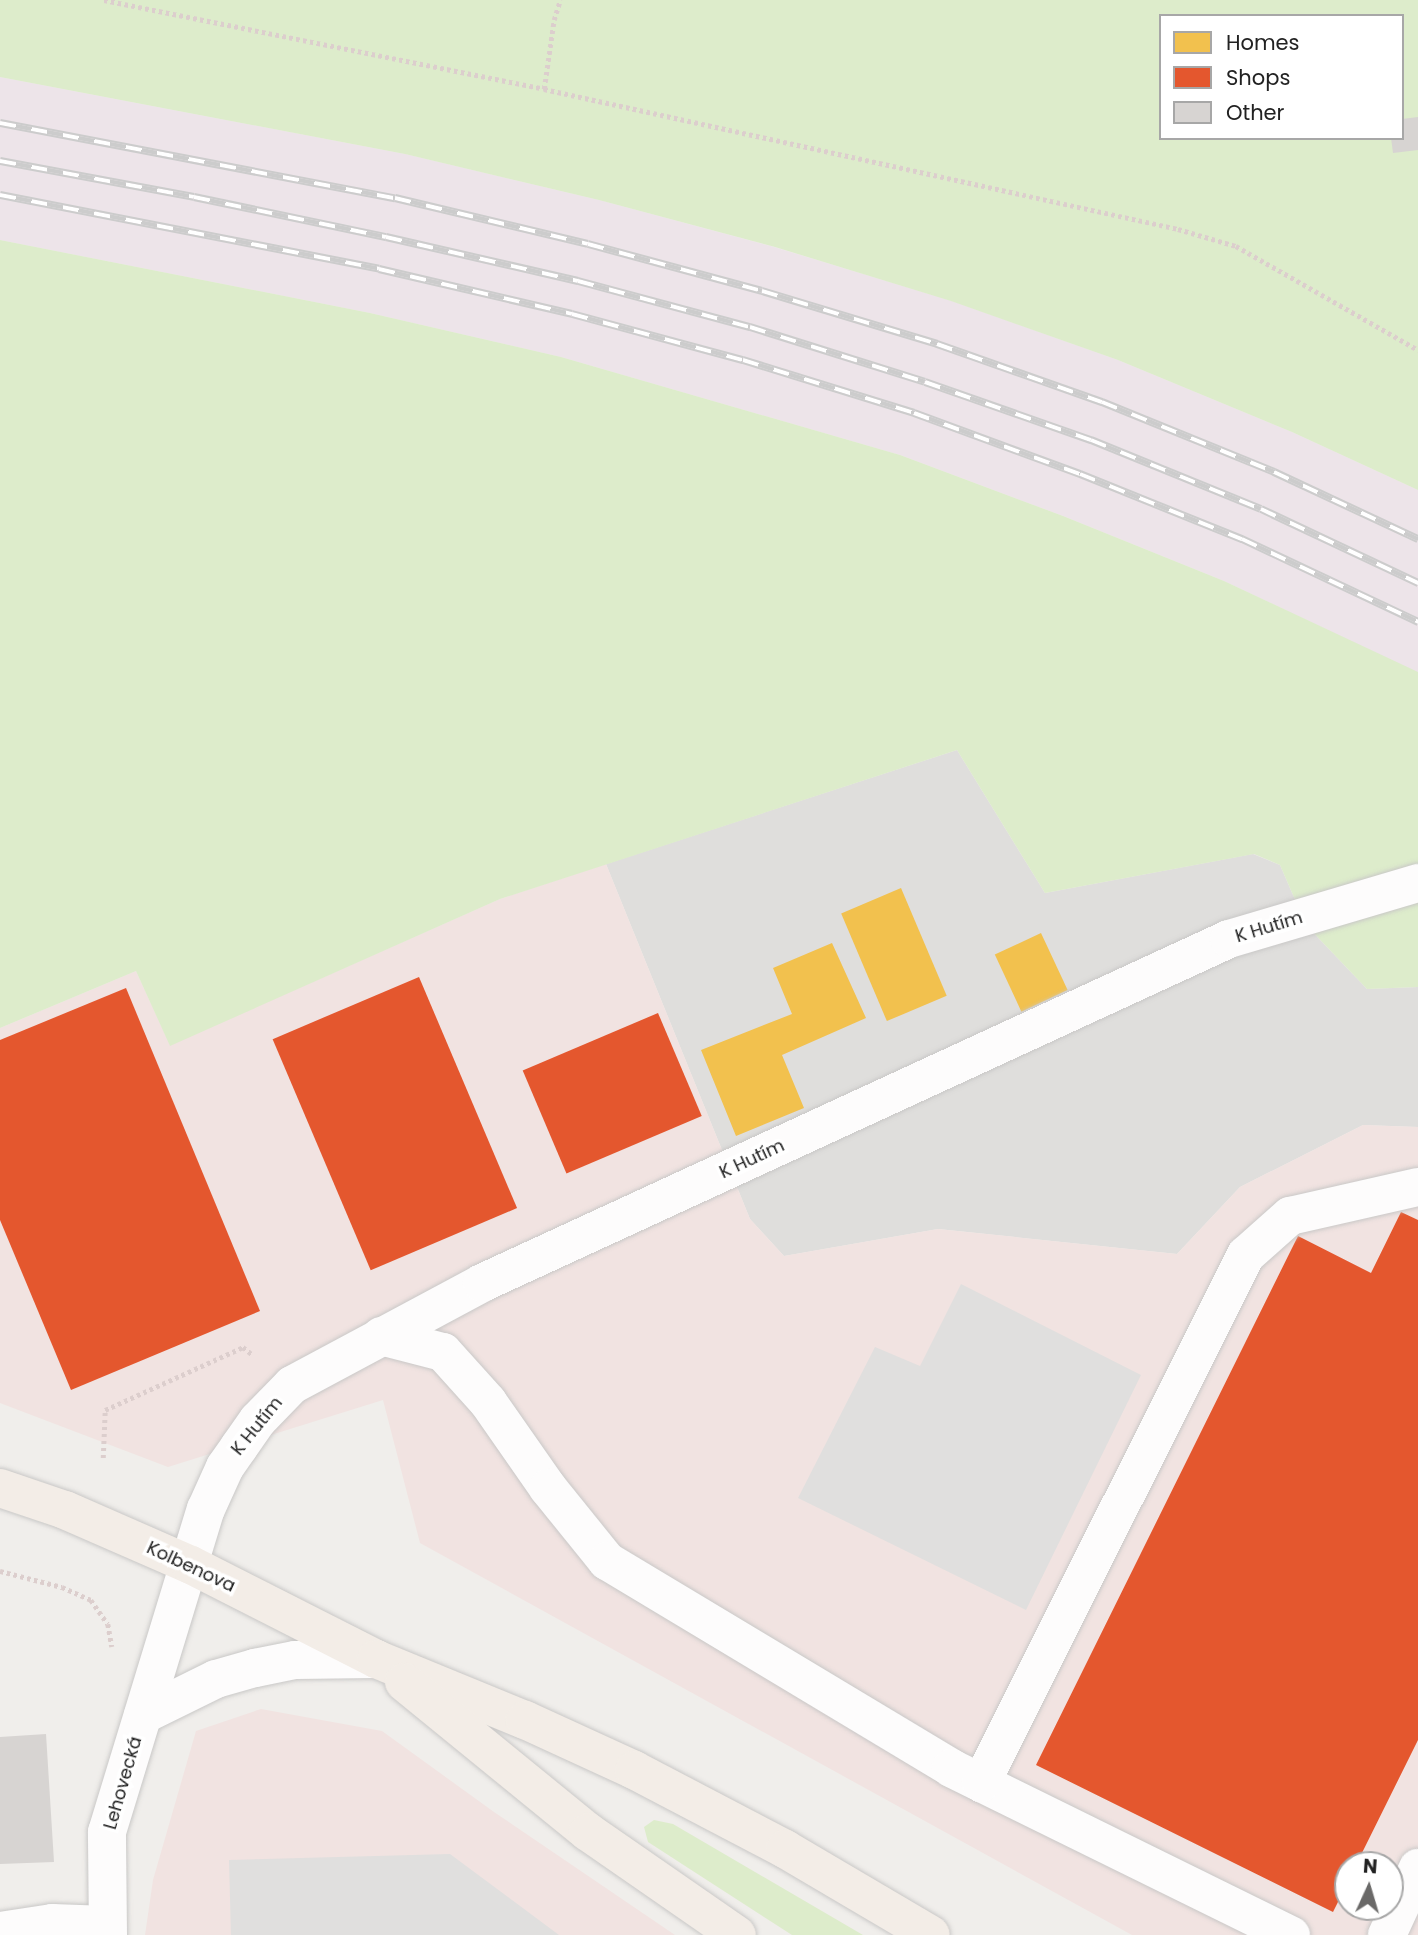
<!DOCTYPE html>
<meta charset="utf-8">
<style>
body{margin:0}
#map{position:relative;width:1418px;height:1935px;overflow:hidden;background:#f0eeeb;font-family:Poppins,sans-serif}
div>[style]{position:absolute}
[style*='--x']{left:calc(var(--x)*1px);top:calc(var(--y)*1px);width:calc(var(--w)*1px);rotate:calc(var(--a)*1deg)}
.residential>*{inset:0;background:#dfdedc}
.commercial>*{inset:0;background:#f1e3e1}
.industrial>*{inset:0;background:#ede4e9}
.grass>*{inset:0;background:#ddeccb}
.parking>*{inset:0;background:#e0dfde}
.homes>*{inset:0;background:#f2c14e;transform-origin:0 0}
.shops>*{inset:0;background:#e4572e;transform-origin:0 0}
.building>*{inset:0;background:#d7d4d2}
.path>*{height:4.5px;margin-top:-2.25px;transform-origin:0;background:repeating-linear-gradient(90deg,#dccecd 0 3.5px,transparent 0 7px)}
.roads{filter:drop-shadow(0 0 2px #c9c8c7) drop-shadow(0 0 2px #c9c8c7)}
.minor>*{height:38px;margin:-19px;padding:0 19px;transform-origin:19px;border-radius:19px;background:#fdfcfc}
.major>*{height:38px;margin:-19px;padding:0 19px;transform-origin:19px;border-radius:19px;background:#f3ede7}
.rail>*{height:8px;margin-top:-4px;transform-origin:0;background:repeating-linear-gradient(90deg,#fff 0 16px,#ccc 0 32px);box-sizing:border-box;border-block:2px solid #ccc}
span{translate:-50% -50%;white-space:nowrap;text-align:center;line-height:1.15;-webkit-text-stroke:7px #fff;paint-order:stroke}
.street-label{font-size:18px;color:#222}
.legend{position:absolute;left:1159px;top:14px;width:245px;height:126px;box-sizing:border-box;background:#fff;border:2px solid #a7a7a7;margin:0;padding:9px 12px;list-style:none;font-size:21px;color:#222}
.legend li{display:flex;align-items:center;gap:14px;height:35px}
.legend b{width:35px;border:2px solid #a7a7a7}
.north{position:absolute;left:1334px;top:1851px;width:70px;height:70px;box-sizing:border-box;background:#fff;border:2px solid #a7a7a7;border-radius:50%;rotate:4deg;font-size:19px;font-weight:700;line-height:28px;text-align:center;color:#222}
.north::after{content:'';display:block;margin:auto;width:24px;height:32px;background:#6a6968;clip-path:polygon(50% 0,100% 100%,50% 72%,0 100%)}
</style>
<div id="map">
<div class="residential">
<div style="clip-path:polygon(957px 750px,1045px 893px,1253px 854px,1280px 865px,1306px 925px,1367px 989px,1418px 987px,1418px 1127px,1363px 1125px,1240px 1187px,1177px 1254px,938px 1229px,784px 1256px,750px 1219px,606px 864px)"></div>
</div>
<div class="commercial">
<div style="clip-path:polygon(evenodd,606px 864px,750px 1219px,784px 1256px,938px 1229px,1177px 1254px,1240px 1187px,1363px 1125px,1418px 1127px,1418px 1935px,1132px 1935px,420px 1543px,383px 1400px,168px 1467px,0 1403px,0 1028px,136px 971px,170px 1045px,500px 899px,606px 864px,1348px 1865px,1390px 1865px,1390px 1907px,1348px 1907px,1348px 1865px)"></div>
<div style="clip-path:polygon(261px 1709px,382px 1731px,494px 1812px,675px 1935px,145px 1935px,153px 1880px,196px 1731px)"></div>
</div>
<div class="industrial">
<div style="clip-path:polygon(0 77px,405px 154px,599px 200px,774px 247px,952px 301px,1118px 360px,1292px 432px,1418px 490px,1418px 673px,1224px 581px,1063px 516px,900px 455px,561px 357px,370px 313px,0 240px)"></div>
</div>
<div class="grass">
<div style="clip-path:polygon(evenodd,0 0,1418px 0,1418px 490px,1292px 432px,1118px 360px,951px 301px,775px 247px,599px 200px,405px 154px,0 77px,0 0,1161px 16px,1402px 16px,1402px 138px,1161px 138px,1161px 16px)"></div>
<div style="clip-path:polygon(0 240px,370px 313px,561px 357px,900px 455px,1063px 516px,1224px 581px,1418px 672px,1418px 987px,1367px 989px,1306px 925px,1280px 865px,1254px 854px,1045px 893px,957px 750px,500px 899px,170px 1046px,136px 971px,0 1028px)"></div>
<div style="clip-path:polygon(654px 1820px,673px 1824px,863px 1935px,792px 1935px,648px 1842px,644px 1827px)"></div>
</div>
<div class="parking">
<div style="clip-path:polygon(961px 1284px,1141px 1375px,1026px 1610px,798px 1498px,875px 1347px,920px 1366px)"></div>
<div style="clip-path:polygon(450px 1854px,559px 1935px,231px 1935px,229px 1860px)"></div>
</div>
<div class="homes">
<div style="left:901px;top:888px;width:117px;height:65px;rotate:67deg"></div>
<div style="left:1041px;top:933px;width:63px;height:51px;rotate:65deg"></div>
<div style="clip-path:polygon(832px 943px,866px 1018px,782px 1055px,804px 1108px,736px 1136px,701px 1050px,792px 1014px,773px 968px)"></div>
</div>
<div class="shops">
<div style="left:419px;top:977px;width:251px;height:159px;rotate:67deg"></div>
<div style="clip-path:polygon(126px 988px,260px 1311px,71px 1390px,0 1220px,0 1040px)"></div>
<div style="left:658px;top:1013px;width:112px;height:147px;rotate:67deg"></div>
<div style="clip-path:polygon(1401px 1212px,1418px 1220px,1418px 1740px,1356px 1865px,1348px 1865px,1348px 1882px,1333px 1912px,1036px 1765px,1298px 1236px,1371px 1273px)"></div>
</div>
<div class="building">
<div style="clip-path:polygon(1418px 117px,1418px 150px,1393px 153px,1391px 138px,1402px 138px,1402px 119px)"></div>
<div style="clip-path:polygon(46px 1734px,54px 1862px,0 1864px,0 1737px)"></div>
</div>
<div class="path">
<div style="--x:104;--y:0;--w:449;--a:11.4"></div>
<div style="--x:544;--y:89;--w:649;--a:12.45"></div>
<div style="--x:1178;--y:229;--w:60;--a:16.3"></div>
<div style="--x:1236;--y:246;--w:210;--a:29.7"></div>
<div style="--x:544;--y:89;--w:70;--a:-81.8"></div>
<div style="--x:554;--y:20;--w:21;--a:-73"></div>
<div style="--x:103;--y:1458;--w:48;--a:-87.6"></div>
<div style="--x:105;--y:1410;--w:152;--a:-24.5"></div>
<div style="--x:243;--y:1347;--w:13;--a:39"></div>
<div style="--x:0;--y:1571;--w:64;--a:14.5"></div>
<div style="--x:62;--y:1587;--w:32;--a:24"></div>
<div style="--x:91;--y:1600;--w:29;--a:55"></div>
<div style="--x:108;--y:1624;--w:23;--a:80"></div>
</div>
<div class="roads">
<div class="minor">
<div style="--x:381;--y:1336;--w:64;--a:14.5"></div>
<div style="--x:443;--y:1352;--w:67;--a:48"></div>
<div style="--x:488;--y:1402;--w:105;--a:55.1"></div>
<div style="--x:548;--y:1488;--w:94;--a:51.1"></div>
<div style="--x:607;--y:1561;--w:401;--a:31"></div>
<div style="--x:951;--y:1768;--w:379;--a:26.2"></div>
<div style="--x:143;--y:1715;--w:81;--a:-26.3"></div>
<div style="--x:216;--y:1679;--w:41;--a:-15.8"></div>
<div style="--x:255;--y:1668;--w:41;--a:-11.3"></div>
<div style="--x:295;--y:1660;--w:81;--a:-0.7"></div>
<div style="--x:981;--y:1783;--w:591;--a:-63.35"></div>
<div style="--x:1246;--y:1255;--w:59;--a:-41.6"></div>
<div style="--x:1290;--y:1216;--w:131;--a:-12.8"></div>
<div style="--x:0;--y:1931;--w:53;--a:-8.7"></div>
<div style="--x:52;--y:1923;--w:55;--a:2.1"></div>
<div style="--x:108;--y:1935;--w:103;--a:-90.6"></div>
<div style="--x:107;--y:1832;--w:338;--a:-73"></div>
<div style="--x:206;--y:1509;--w:46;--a:-65.7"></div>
<div style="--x:225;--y:1467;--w:24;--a:-55"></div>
<div style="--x:239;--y:1447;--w:33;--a:-55"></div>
<div style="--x:258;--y:1420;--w:49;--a:-45.8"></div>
<div style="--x:292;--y:1385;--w:216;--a:-28.2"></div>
<div style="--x:482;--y:1283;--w:822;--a:-24.73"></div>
<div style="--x:1229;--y:939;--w:197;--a:-16.5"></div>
<div style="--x:1387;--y:1935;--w:74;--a:-65.2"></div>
</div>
<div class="major">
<div style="--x:0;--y:1488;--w:69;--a:18.7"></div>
<div style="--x:65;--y:1510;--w:137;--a:23.6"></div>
<div style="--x:191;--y:1565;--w:208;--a:26.9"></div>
<div style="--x:376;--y:1659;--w:161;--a:22.3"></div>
<div style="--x:525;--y:1720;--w:120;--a:24.6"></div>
<div style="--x:634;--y:1770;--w:170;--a:27.6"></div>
<div style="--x:785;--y:1849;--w:169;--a:30.5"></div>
<div style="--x:404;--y:1682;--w:237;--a:39.2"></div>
<div style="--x:588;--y:1832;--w:181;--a:34.7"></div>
</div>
</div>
<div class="rail">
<div style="--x:0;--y:123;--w:402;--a:10.8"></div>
<div style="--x:395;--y:198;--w:198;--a:13.4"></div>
<div style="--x:588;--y:244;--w:180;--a:15.1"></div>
<div style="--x:762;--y:291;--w:183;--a:16.8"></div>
<div style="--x:937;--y:344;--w:175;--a:19.4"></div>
<div style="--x:1102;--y:402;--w:186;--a:22.1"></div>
<div style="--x:1274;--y:472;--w:159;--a:25"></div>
<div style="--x:0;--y:161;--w:197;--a:10.5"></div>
<div style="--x:194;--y:197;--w:196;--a:11.8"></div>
<div style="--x:386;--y:237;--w:197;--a:12.9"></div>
<div style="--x:578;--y:281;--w:178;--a:15"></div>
<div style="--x:750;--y:327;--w:183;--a:17.4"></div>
<div style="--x:925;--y:382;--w:176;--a:19.3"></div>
<div style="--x:1091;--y:440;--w:183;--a:22.1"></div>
<div style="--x:1261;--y:509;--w:174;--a:25.2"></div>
<div style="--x:0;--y:195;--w:386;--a:11"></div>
<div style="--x:379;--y:269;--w:198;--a:13.1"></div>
<div style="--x:572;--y:314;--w:177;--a:15.1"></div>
<div style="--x:743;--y:360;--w:179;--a:17.2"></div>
<div style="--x:914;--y:413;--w:177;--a:20.2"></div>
<div style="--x:1080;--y:474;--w:175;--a:21.9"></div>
<div style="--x:1242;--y:539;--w:195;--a:25.2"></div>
</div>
<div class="street-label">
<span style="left:1269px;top:927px;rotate:-17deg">K Hutím</span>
<span style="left:752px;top:1159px;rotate:-25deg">K Hutím</span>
<span style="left:257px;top:1426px;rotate:-51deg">K Hutím</span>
<span style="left:191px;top:1567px;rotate:25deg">Kolbenova</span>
<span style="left:123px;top:1783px;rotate:-74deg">Lehovecká</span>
</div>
<ul class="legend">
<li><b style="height:19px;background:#f2c14e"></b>Homes</li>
<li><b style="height:19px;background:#e4572e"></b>Shops</li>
<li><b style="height:19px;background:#d7d4d2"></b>Other</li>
</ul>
<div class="north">N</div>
</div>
